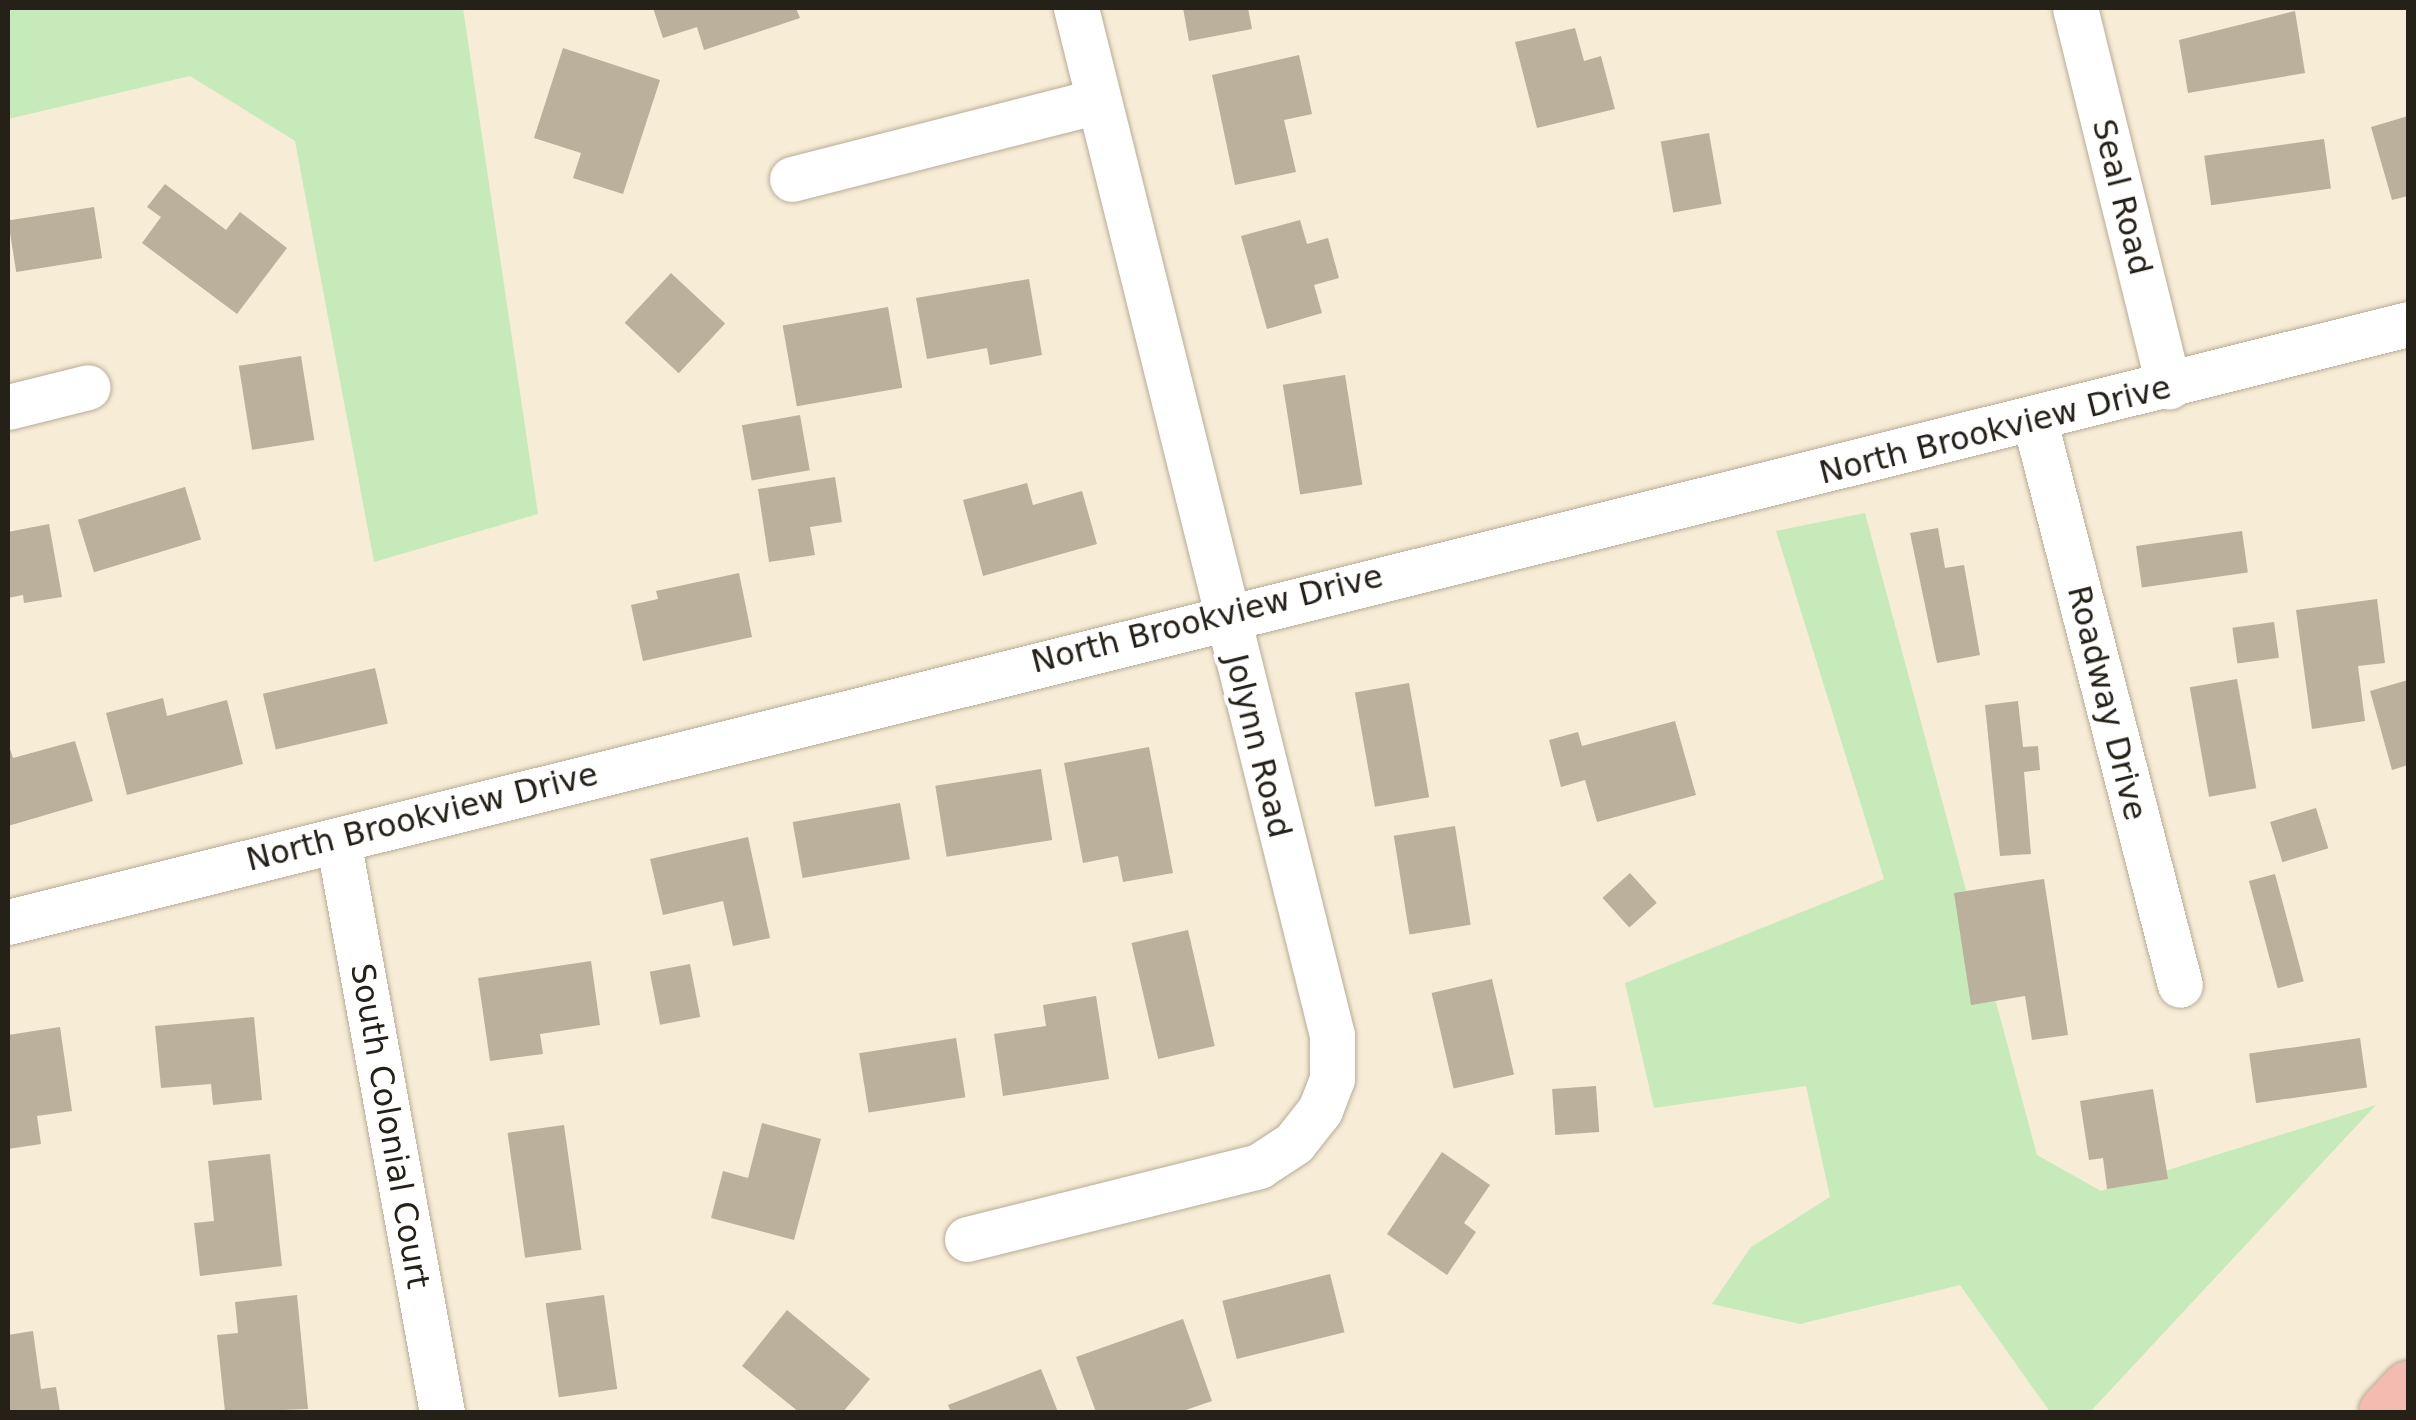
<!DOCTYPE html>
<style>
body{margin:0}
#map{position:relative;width:2416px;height:1420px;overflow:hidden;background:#f7ecd6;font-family:"DejaVu Sans",sans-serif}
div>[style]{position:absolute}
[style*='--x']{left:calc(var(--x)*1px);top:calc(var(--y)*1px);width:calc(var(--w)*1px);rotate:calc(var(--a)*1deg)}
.green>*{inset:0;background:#c7eabb}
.building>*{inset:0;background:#bab09b;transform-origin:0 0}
.roads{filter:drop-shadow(0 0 2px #b7ac98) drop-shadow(0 0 2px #b7ac98)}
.minor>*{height:45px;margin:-22.5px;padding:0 22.5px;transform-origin:22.5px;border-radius:22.5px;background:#fff}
.highway>*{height:55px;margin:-27.5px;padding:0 27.5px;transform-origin:27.5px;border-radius:27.5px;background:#f4bbb0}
span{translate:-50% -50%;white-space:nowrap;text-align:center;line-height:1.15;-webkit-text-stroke:8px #fff;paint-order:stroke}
.street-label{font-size:32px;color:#252119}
.frame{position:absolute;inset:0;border:10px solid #252119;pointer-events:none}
</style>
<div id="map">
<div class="green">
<div style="clip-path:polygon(8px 8px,463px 8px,538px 514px,374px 562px,295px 141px,190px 76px,8px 119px)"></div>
<div style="clip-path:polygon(1865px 513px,2037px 1155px,2101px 1191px,2376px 1105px,2090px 1412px,2050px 1412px,1960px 1285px,1800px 1324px,1712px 1304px,1751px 1247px,1830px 1197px,1806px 1086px,1654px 1108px,1625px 983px,1884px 879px,1776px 531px)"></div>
</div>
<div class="building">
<div style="clip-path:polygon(653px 8px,796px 8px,800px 18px,704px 50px,697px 27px,663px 38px)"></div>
<div style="clip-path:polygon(1183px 8px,1248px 8px,1252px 29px,1189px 41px)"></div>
<div style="clip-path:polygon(2295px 11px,2305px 73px,2188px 93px,2179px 40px)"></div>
<div style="clip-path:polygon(1575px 28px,1584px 61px,1601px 56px,1615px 109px,1537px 128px,1515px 42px)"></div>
<div style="clip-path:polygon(563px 48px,660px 80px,623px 194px,573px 178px,581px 153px,534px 138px)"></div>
<div style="clip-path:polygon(1299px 55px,1312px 114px,1284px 120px,1296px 172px,1235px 185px,1212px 75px)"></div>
<div style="clip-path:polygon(2408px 116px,2408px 196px,2392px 200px,2371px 127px)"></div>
<div style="left:1709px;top:133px;width:72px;height:49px;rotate:80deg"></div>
<div style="left:2324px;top:139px;width:50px;height:121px;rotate:82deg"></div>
<div style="clip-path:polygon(165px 184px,226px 230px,240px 212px,287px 248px,237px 314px,142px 243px,161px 217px,147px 207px)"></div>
<div style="left:94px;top:207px;width:52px;height:87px;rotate:81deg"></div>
<div style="clip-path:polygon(1300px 220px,1307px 244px,1328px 238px,1339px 278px,1314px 285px,1322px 313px,1267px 329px,1241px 236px)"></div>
<div style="left:671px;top:273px;width:74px;height:68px;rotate:43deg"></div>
<div style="clip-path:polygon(1029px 279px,1042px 355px,990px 365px,987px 348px,927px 359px,916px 298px)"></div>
<div style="left:888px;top:307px;width:82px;height:107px;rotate:80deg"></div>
<div style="left:301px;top:356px;width:85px;height:63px;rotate:81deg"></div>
<div style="left:1345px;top:375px;width:111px;height:63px;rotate:81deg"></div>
<div style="left:800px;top:415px;width:56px;height:59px;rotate:80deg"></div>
<div style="clip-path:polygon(835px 477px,842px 522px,810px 527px,815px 555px,769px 562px,758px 489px)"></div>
<div style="clip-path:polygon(1027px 483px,1033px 505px,1082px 491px,1097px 544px,983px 576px,963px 500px)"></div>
<div style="left:185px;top:487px;width:55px;height:112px;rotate:73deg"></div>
<div style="clip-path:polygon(49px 524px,62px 597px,24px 603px,23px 595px,8px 598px,8px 532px)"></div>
<div style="clip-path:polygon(1938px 528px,1945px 568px,1964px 565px,1980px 655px,1937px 663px,1910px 533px)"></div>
<div style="left:2242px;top:531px;width:42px;height:107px;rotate:82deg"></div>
<div style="clip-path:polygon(739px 573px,752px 637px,643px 661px,631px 605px,658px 599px,656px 591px)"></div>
<div style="clip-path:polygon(2377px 599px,2385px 663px,2358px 666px,2365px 721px,2312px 729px,2296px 610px)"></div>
<div style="left:2274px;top:622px;width:36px;height:42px;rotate:82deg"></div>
<div style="left:375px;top:668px;width:57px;height:115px;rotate:77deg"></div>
<div style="left:2237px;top:679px;width:111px;height:48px;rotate:80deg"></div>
<div style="clip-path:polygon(2408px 680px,2408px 765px,2392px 770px,2370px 691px)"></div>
<div style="left:1409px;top:683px;width:116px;height:55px;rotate:80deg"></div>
<div style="clip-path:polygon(163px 698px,167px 716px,227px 700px,243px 764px,127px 795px,106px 713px)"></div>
<div style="clip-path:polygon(2018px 701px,2023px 747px,2038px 746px,2040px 770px,2024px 772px,2031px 854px,2000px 856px,1985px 705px)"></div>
<div style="clip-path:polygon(1675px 721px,1696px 795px,1597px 822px,1585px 780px,1561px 787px,1549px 740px,1578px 732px,1582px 746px)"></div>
<div style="clip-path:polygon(75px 741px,93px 801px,8px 826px,8px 743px,13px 758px)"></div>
<div style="clip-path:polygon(1149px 747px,1173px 873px,1123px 882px,1118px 856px,1083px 863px,1064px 763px)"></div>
<div style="left:1041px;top:769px;width:72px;height:107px;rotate:81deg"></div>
<div style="left:900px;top:803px;width:57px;height:109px;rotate:80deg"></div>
<div style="left:2316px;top:808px;width:42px;height:48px;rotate:73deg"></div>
<div style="left:1455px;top:826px;width:100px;height:62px;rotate:81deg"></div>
<div style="clip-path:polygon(748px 837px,770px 938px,733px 946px,723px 901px,663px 915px,650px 859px)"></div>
<div style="left:1630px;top:873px;width:40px;height:37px;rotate:48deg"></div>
<div style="left:2275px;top:874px;width:111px;height:27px;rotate:75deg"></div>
<div style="clip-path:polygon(2044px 879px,2068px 1035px,2032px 1040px,2025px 996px,1971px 1005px,1954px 893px)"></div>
<div style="left:1188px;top:930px;width:119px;height:58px;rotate:77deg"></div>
<div style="clip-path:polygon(591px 961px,600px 1025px,540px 1034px,543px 1054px,490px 1061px,478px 978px)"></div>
<div style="left:690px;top:964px;width:54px;height:41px;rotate:79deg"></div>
<div style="left:1492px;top:979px;width:98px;height:62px;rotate:77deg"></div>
<div style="clip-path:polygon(1096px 996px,1109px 1079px,1003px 1096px,994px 1034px,1046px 1026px,1043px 1005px)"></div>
<div style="clip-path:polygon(254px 1017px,262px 1100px,213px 1105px,211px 1084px,161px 1088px,155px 1026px)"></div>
<div style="clip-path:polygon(60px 1027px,72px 1111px,37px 1116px,41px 1144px,8px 1149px,8px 1035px)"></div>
<div style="left:956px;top:1038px;width:60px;height:98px;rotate:81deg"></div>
<div style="left:2360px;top:1038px;width:50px;height:112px;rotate:82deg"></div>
<div style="left:1596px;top:1086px;width:46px;height:44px;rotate:86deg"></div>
<div style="clip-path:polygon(2153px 1089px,2168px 1179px,2107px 1189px,2103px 1158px,2089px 1160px,2080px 1101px)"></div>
<div style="clip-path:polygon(762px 1123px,821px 1139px,794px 1240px,711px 1218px,723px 1171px,748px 1178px)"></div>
<div style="left:564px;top:1125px;width:126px;height:57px;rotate:82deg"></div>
<div style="clip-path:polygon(1442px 1152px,1490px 1185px,1464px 1223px,1476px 1232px,1447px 1275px,1387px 1234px)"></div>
<div style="clip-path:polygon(270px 1154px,282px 1266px,200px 1276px,194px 1223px,214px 1221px,208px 1161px)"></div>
<div style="left:1330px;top:1274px;width:60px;height:111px;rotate:76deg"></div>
<div style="clip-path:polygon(297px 1295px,308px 1409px,225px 1412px,217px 1335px,238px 1333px,235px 1302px)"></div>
<div style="left:604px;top:1295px;width:95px;height:59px;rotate:82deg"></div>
<div style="clip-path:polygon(787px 1310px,870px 1379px,843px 1412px,799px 1412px,742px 1366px)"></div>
<div style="clip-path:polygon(1183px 1319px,1212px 1401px,1180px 1412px,1096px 1412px,1076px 1357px)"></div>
<div style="clip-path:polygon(33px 1331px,41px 1389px,56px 1387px,60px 1412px,8px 1412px,8px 1335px)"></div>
<div style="clip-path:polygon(1041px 1369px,1058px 1412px,951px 1412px,948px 1405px)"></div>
</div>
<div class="roads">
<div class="minor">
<div style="--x:2075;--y:8;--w:390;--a:76.1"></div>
<div style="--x:792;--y:179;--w:315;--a:-14.3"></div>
<div style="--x:8;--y:407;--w:82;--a:-14"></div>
<div style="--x:2035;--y:422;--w:581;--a:75.56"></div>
<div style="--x:338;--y:840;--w:581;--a:79.7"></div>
<div style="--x:8;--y:922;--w:2473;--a:-13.99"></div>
<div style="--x:967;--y:1239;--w:301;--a:-14"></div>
<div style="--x:1259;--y:1166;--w:42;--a:-33.3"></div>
<div style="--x:1294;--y:1143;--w:42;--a:-51.8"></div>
<div style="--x:1320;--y:1110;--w:33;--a:-69"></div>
<div style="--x:1332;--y:1079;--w:44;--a:-90"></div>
<div style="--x:1332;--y:1035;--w:1058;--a:-104"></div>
</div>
<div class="highway">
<div style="--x:2386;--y:1412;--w:33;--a:-47"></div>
</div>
</div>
<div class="street-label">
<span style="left:2122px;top:197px;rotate:76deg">Seal Road</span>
<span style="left:1995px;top:430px;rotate:-14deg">North Brookview Drive</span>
<span style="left:1207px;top:619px;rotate:-14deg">North Brookview Drive</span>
<span style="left:2107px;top:703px;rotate:76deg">Roadway Drive</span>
<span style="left:1258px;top:746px;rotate:76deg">Jolynn Road</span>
<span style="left:422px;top:817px;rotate:-14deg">North Brookview Drive</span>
<span style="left:390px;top:1126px;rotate:80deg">South Colonial Court</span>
</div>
<div class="frame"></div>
</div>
